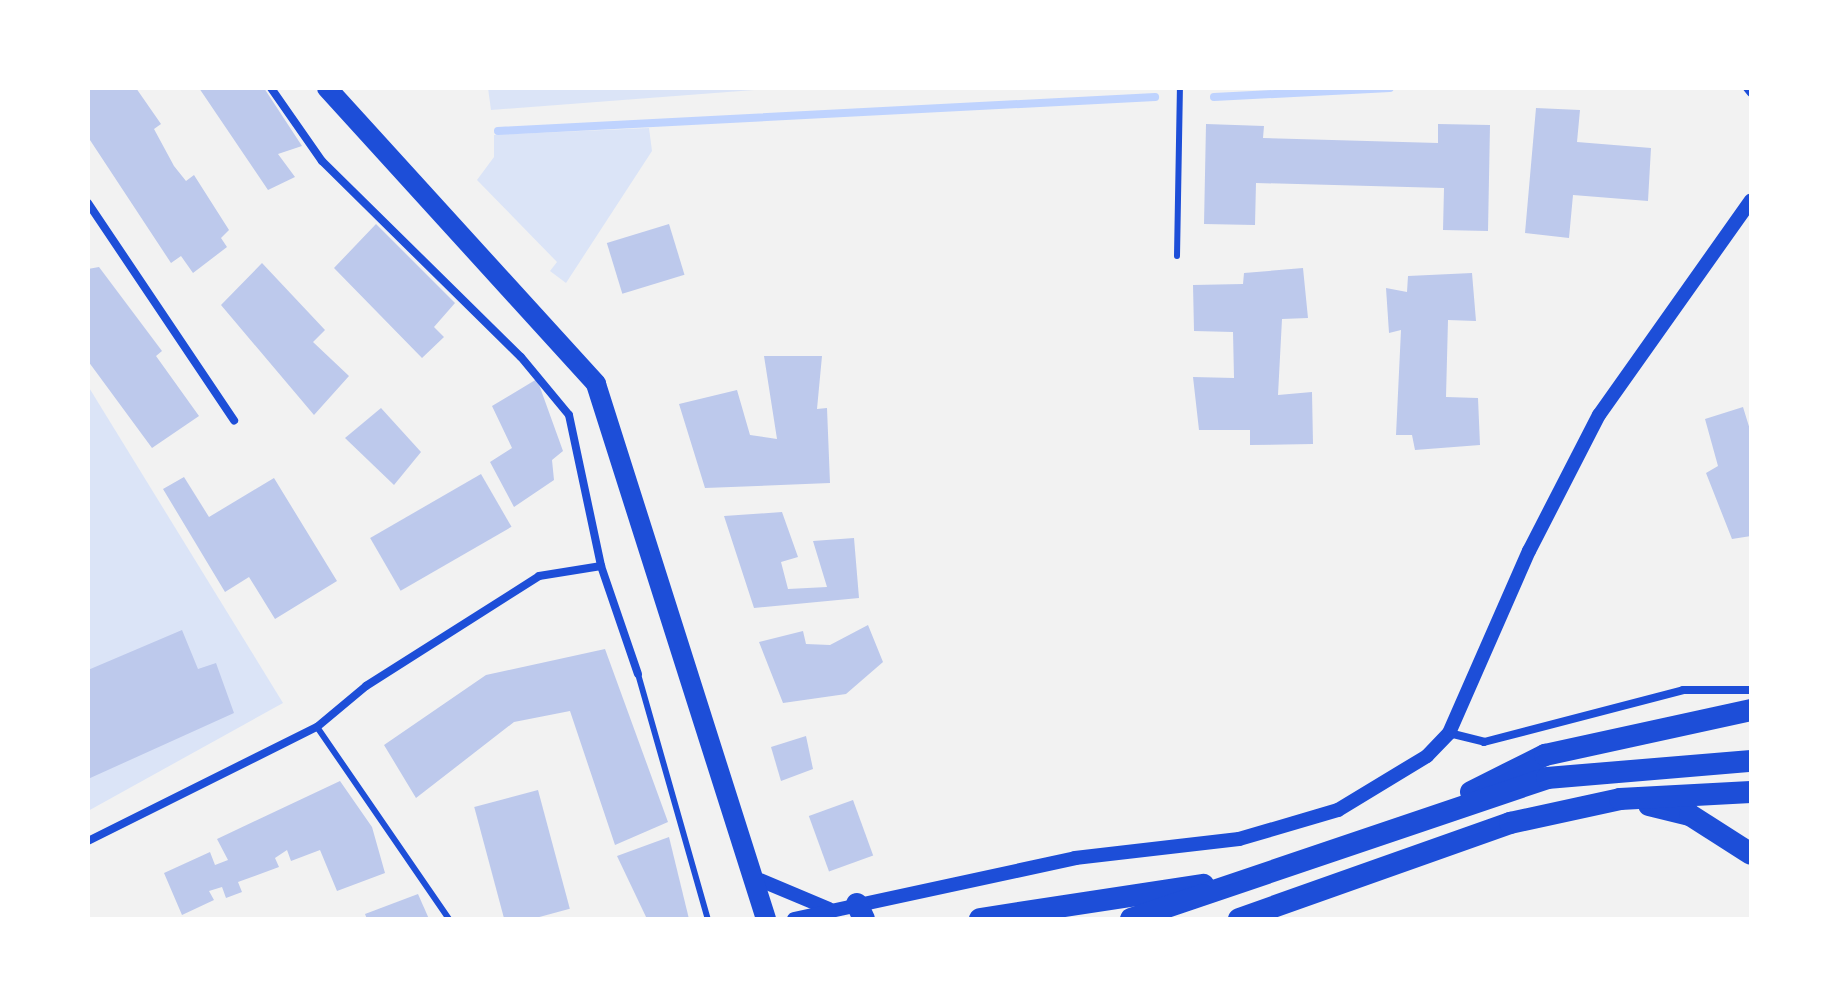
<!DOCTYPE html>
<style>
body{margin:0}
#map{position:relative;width:1839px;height:1007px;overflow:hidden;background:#f2f2f2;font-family:"Work Sans",sans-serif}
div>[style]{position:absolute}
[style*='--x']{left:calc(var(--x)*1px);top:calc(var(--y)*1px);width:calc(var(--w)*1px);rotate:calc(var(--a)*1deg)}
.green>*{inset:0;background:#dbe4f7}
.stream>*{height:8px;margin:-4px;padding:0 4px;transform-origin:4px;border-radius:4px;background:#bfd3fe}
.building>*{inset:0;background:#bdc9ec;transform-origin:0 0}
.service>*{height:6px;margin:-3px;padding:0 3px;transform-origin:3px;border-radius:3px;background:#1d4ed8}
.minor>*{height:8px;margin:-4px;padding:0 4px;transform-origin:4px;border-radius:4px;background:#1d4ed8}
.tertiary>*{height:14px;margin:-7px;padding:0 7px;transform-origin:7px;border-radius:7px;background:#1d4ed8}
.primary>*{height:20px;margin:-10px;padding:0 10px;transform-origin:10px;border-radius:10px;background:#1d4ed8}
.trunk>*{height:22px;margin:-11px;padding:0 11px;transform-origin:11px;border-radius:11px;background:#1d4ed8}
span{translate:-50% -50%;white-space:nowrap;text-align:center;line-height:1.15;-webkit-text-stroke:6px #fff;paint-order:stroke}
.frame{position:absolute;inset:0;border:90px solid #fff;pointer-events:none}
</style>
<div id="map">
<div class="green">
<div style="clip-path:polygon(488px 88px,782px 88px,491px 110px)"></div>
<div style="clip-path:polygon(649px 128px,652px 151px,566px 283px,550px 271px,557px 262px,477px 180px,494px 157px,494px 135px)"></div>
<div style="clip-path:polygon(88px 386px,283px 703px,88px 811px)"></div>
</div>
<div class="stream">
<div style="--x:1214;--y:97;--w:176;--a:-2.9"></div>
<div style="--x:498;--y:131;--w:658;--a:-2.96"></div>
</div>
<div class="building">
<div style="clip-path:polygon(88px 88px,136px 88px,161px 124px,154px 129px,174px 166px,186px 181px,194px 175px,229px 230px,221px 238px,227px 247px,193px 273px,181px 256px,171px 263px,88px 137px)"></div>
<div style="clip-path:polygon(199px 88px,264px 88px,302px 146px,278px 154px,295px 177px,268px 190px)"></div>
<div style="clip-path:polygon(1536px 108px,1580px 110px,1577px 142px,1651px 148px,1648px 201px,1573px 195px,1569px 238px,1525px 233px)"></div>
<div style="clip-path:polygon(1206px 124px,1264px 126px,1263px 138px,1438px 143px,1438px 124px,1490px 125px,1488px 231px,1443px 230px,1444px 188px,1256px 183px,1255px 225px,1204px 224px)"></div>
<div style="clip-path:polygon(376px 224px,455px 303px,434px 327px,444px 337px,422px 358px,334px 268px)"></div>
<div style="left:669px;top:224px;width:53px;height:65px;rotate:73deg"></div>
<div style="clip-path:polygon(262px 263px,325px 330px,313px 342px,349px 376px,314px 415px,221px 305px)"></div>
<div style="clip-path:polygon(99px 267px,162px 351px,156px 356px,199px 416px,152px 448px,88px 361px,88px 269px)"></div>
<div style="clip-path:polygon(1303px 268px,1308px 318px,1282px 319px,1278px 395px,1312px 392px,1313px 444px,1250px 445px,1250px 430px,1199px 430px,1193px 377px,1234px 378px,1233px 332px,1194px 331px,1193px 285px,1243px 284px,1244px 273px)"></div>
<div style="clip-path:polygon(1472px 273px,1476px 321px,1448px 320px,1446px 397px,1478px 398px,1480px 445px,1415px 450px,1412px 435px,1396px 435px,1401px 330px,1389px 333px,1386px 288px,1407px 292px,1408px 276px)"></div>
<div style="clip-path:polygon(764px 356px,822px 356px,817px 409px,827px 408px,830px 483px,705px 488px,679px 404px,737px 390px,750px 435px,777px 439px)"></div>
<div style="clip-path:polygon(537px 379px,563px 451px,552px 460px,554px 480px,514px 507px,490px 462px,512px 448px,492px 406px)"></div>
<div style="clip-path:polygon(1743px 407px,1751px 433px,1751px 536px,1732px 539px,1706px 473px,1718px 466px,1705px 419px)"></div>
<div style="clip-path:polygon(381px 408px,421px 452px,394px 485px,345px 438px)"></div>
<div style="left:481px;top:474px;width:61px;height:128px;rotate:60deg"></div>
<div style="clip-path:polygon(184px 477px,209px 517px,274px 478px,337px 581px,275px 619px,249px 577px,225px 592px,163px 489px)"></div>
<div style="clip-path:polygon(782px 512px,798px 557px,781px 562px,788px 589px,827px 587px,813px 541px,854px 538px,859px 598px,754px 608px,724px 516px)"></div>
<div style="clip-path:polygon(868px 625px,883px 662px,846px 694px,783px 703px,759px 642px,803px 631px,806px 644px,830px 645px)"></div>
<div style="clip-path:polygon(182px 630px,198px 669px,216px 663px,234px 713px,88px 779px,88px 670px)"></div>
<div style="clip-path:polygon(605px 649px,668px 822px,615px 845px,570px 711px,514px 722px,416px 798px,384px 745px,486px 675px)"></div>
<div style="clip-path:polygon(806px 736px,813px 769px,781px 781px,771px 747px)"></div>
<div style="clip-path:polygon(340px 781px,372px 827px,385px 873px,337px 891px,320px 850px,291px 861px,287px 850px,275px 858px,279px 867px,238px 882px,242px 892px,226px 898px,222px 887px,209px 891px,214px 900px,182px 915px,164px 873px,210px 852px,215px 865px,228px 860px,217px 839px)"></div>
<div style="left:538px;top:790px;width:123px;height:66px;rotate:75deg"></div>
<div style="left:853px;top:800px;width:59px;height:47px;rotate:70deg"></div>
<div style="clip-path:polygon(669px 837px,689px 919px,647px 919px,617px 856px)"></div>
<div style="clip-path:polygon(418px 894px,429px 919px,367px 919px,365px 914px)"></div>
</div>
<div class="service">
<div style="--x:1177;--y:256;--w:168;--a:-89"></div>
<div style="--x:638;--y:674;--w:255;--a:74.1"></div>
<div style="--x:317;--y:727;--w:233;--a:55.5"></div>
</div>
<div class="minor">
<div style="--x:271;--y:88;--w:89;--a:55.1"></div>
<div style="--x:322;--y:161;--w:279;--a:44.6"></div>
<div style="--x:521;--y:357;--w:75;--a:50.4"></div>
<div style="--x:569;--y:415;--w:154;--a:78"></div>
<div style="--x:601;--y:566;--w:114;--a:71.1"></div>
<div style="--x:1747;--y:88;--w:6;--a:51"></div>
<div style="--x:88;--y:203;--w:262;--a:56.1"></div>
<div style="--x:1449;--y:733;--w:36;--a:14"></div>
<div style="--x:1484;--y:742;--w:206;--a:-14.6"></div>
<div style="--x:1683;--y:690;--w:68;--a:0"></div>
<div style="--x:88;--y:841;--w:256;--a:-26.5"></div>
<div style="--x:317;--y:727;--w:64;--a:-39.9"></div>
<div style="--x:366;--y:686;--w:205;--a:-32.4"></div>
<div style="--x:539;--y:576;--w:63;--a:-9.2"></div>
</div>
<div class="tertiary">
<div style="--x:755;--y:878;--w:80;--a:22.7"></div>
<div style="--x:794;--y:919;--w:288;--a:-12.2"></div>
<div style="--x:1075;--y:858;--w:165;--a:-6.6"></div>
<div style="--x:1239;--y:839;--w:103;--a:-16.3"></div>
<div style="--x:1338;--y:810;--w:104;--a:-31.2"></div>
<div style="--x:1427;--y:756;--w:32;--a:-46"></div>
<div style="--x:1449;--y:733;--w:199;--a:-66.3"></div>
<div style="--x:1529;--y:551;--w:153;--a:-62.8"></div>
<div style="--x:1599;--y:415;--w:263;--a:-54.7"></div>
</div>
<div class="primary">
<div style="--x:327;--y:88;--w:400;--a:47.7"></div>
<div style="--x:596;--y:384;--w:561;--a:72.37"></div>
</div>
<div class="trunk">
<div style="--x:1471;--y:792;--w:83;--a:-26.6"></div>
<div style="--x:1545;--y:755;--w:211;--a:-12.3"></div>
<div style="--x:1649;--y:805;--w:42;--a:13.7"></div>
<div style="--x:1690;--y:815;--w:72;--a:32.6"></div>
<div style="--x:857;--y:904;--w:17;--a:65"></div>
<div style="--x:980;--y:919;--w:226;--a:-8.7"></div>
<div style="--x:1131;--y:919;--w:439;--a:-18.7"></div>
<div style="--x:1547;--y:778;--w:205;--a:-4.8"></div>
<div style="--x:1239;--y:919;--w:288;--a:-19.5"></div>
<div style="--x:1510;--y:823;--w:113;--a:-12.3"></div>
<div style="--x:1620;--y:799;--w:131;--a:-3.1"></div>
</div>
<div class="frame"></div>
</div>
